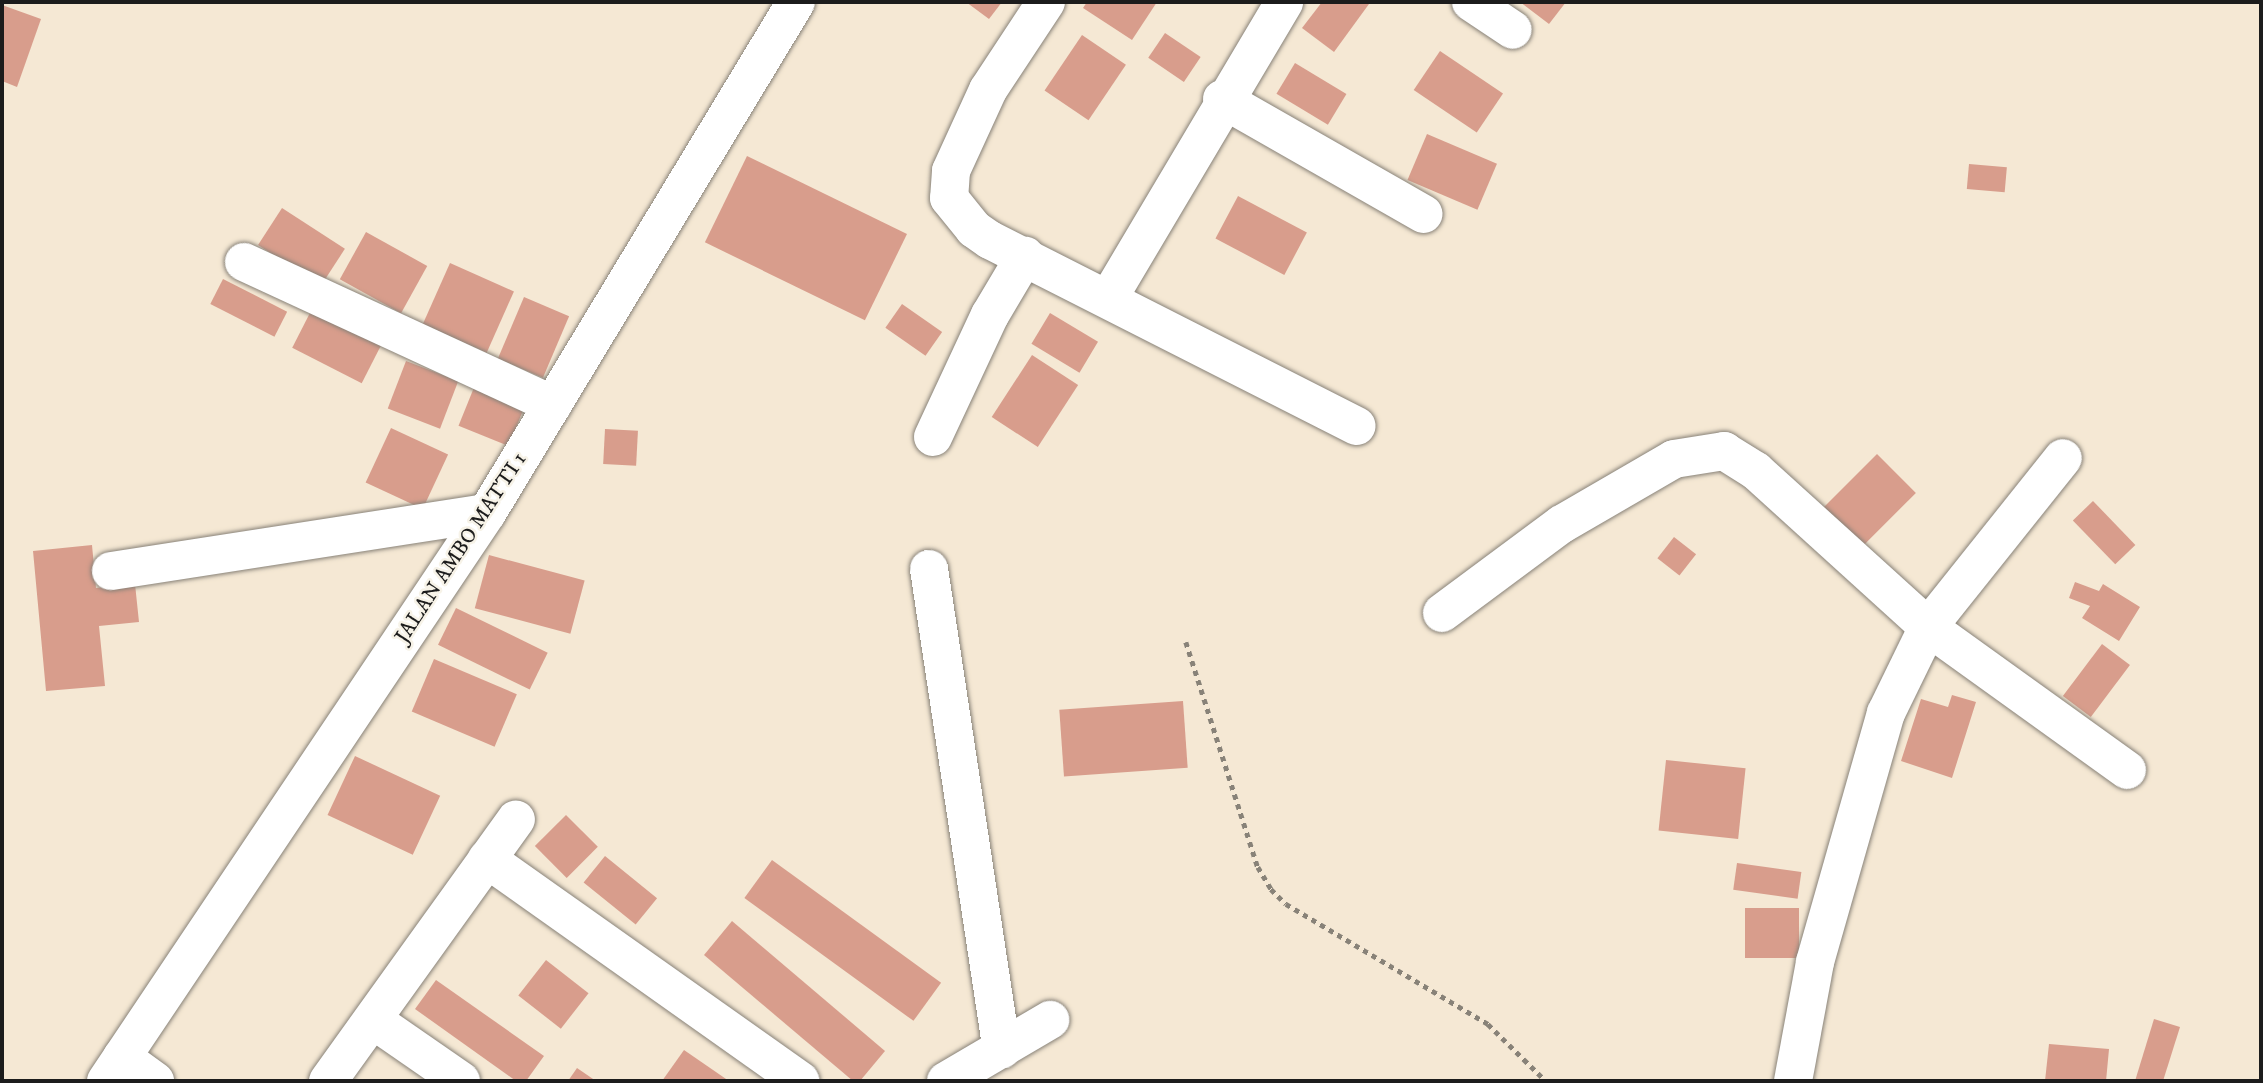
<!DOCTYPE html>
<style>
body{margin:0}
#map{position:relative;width:2263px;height:1083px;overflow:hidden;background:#f5e8d4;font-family:"IM FELL DW Pica",serif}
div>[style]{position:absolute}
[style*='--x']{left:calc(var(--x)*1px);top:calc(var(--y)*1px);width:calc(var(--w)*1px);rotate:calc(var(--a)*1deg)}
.building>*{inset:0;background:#d89d8c;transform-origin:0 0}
.path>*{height:4.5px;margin-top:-2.25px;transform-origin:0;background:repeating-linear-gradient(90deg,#888278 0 5px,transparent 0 10px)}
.roads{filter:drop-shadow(0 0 2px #888278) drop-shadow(0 0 2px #888278)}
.minor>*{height:38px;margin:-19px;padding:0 19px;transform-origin:19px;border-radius:19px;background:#fff}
span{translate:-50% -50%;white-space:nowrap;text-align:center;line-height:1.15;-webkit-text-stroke:5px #f7f3e8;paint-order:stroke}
.street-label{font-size:21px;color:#1c1c1c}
.frame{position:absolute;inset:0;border:4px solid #1c1c1c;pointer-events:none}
</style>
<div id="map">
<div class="building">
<div style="clip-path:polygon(966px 2px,1002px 2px,989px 19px)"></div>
<div style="clip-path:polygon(1087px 2px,1157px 2px,1132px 40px,1083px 8px)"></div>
<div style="clip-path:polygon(1322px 2px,1369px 4px,1334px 52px,1302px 28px)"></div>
<div style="clip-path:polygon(1520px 2px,1566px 2px,1549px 24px)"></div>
<div style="clip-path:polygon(2px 5px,41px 19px,17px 87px,2px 81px)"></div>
<div style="left:1165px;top:33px;width:43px;height:30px;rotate:34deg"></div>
<div style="left:1082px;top:35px;width:53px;height:67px;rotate:34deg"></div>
<div style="left:1440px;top:51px;width:76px;height:47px;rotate:34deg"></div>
<div style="left:1295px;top:63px;width:60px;height:36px;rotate:31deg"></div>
<div style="left:1427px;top:134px;width:76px;height:50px;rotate:23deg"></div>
<div style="left:747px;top:156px;width:178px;height:96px;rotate:26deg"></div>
<div style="left:1969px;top:164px;width:38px;height:25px;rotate:5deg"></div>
<div style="left:1238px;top:196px;width:78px;height:48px;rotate:28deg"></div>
<div style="left:282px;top:208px;width:75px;height:44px;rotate:33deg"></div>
<div style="left:366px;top:232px;width:70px;height:54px;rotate:29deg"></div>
<div style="left:450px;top:263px;width:70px;height:67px;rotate:24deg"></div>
<div style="left:223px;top:279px;width:72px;height:28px;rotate:27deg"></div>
<div style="left:524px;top:297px;width:49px;height:67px;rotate:23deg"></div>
<div style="left:902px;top:304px;width:49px;height:29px;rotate:35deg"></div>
<div style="left:314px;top:305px;width:78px;height:48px;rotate:27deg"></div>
<div style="left:1050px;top:313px;width:56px;height:36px;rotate:31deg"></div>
<div style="left:1032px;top:355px;width:55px;height:74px;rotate:33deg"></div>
<div style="left:406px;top:361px;width:56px;height:51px;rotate:21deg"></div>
<div style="left:475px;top:385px;width:54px;height:44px;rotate:22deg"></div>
<div style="left:391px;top:428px;width:63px;height:60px;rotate:25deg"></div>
<div style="left:605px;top:429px;width:33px;height:35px;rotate:3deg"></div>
<div style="left:1877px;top:454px;width:55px;height:81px;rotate:45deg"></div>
<div style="left:2093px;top:501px;width:61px;height:28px;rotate:46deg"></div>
<div style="left:1674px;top:537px;width:28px;height:27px;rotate:38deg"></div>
<div style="clip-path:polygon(92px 545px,96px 588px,135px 584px,139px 622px,99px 626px,105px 686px,46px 691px,33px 551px)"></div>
<div style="left:489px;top:555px;width:99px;height:55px;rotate:15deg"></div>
<div style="clip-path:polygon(2075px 582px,2099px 591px,2103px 584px,2140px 607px,2119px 641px,2082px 618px,2090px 606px,2069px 598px)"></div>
<div style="left:456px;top:608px;width:102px;height:41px;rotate:26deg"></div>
<div style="left:2102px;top:644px;width:35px;height:65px;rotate:37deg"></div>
<div style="left:434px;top:659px;width:90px;height:57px;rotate:23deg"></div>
<div style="clip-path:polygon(1952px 695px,1976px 702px,1952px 778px,1901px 761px,1921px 699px,1948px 707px)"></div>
<div style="left:1183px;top:701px;width:67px;height:124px;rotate:86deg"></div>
<div style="left:355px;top:756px;width:94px;height:65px;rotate:25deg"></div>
<div style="left:1666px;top:760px;width:80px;height:71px;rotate:6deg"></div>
<div style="left:566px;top:815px;width:45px;height:44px;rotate:45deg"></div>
<div style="left:605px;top:856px;width:67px;height:34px;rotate:39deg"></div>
<div style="left:772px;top:860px;width:209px;height:47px;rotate:36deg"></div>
<div style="left:1737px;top:863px;width:65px;height:27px;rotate:8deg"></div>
<div style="left:1745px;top:908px;width:54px;height:50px"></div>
<div style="clip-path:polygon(732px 921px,885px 1051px,860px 1081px,853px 1081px,704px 955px)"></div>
<div style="left:546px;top:960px;width:54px;height:45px;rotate:38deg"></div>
<div style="clip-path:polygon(436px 980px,544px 1056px,526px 1081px,516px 1081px,415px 1009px)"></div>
<div style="clip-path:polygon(2154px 1019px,2180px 1027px,2163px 1081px,2135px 1081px)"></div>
<div style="clip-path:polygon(2049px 1044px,2109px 1049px,2106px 1081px,2045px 1081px)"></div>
<div style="clip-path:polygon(684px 1050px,729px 1081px,662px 1081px)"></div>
<div style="clip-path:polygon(577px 1068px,596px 1081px,568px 1081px)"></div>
</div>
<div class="path">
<div style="--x:1186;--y:642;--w:236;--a:72.3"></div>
<div style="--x:1258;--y:867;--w:26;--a:59"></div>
<div style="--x:1271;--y:889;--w:21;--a:45"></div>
<div style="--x:1286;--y:904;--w:235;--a:30.7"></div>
<div style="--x:1488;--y:1024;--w:81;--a:44.5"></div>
</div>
<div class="roads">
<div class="minor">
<div style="--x:1046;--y:2;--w:105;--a:123.4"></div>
<div style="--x:988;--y:90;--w:89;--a:114.6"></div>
<div style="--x:951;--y:171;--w:27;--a:94"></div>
<div style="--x:949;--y:198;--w:40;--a:51"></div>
<div style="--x:974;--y:229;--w:19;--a:35"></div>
<div style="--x:990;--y:240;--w:411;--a:26.9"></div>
<div style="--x:1471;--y:2;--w:50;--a:33.7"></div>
<div style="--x:1222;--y:99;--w:232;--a:29.7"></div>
<div style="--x:244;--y:262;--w:340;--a:24.8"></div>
<div style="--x:1108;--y:299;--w:345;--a:-59.3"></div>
<div style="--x:933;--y:437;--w:135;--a:-65"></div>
<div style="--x:990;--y:315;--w:69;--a:-59.3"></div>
<div style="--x:929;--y:569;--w:486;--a:81.4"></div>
<div style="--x:111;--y:571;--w:380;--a:-8.8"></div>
<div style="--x:1442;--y:613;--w:149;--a:-36.6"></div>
<div style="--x:1562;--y:524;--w:129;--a:-30.1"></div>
<div style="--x:1674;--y:459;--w:51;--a:-9.1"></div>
<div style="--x:1724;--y:451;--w:38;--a:32"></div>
<div style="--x:1756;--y:471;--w:232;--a:42.2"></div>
<div style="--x:1928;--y:627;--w:245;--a:35.7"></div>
<div style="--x:487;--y:859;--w:384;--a:35.3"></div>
<div style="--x:373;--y:1020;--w:107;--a:34.7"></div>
<div style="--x:122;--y:1057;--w:41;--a:36"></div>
<div style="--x:106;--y:1081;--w:684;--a:-56.15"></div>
<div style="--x:487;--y:513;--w:597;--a:-58.84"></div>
<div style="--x:328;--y:1081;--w:322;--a:-54.3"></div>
<div style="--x:946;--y:1081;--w:121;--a:-30.4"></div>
<div style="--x:1793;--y:1081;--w:121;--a:-79.5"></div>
<div style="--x:1815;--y:962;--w:259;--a:-74.1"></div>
<div style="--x:1886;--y:713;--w:96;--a:-64"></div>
<div style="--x:1928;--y:627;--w:216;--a:-51.4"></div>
</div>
</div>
<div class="street-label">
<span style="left:461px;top:548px;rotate:-57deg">JALAN AMBO MATTI 1</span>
</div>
<div class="frame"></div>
</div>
